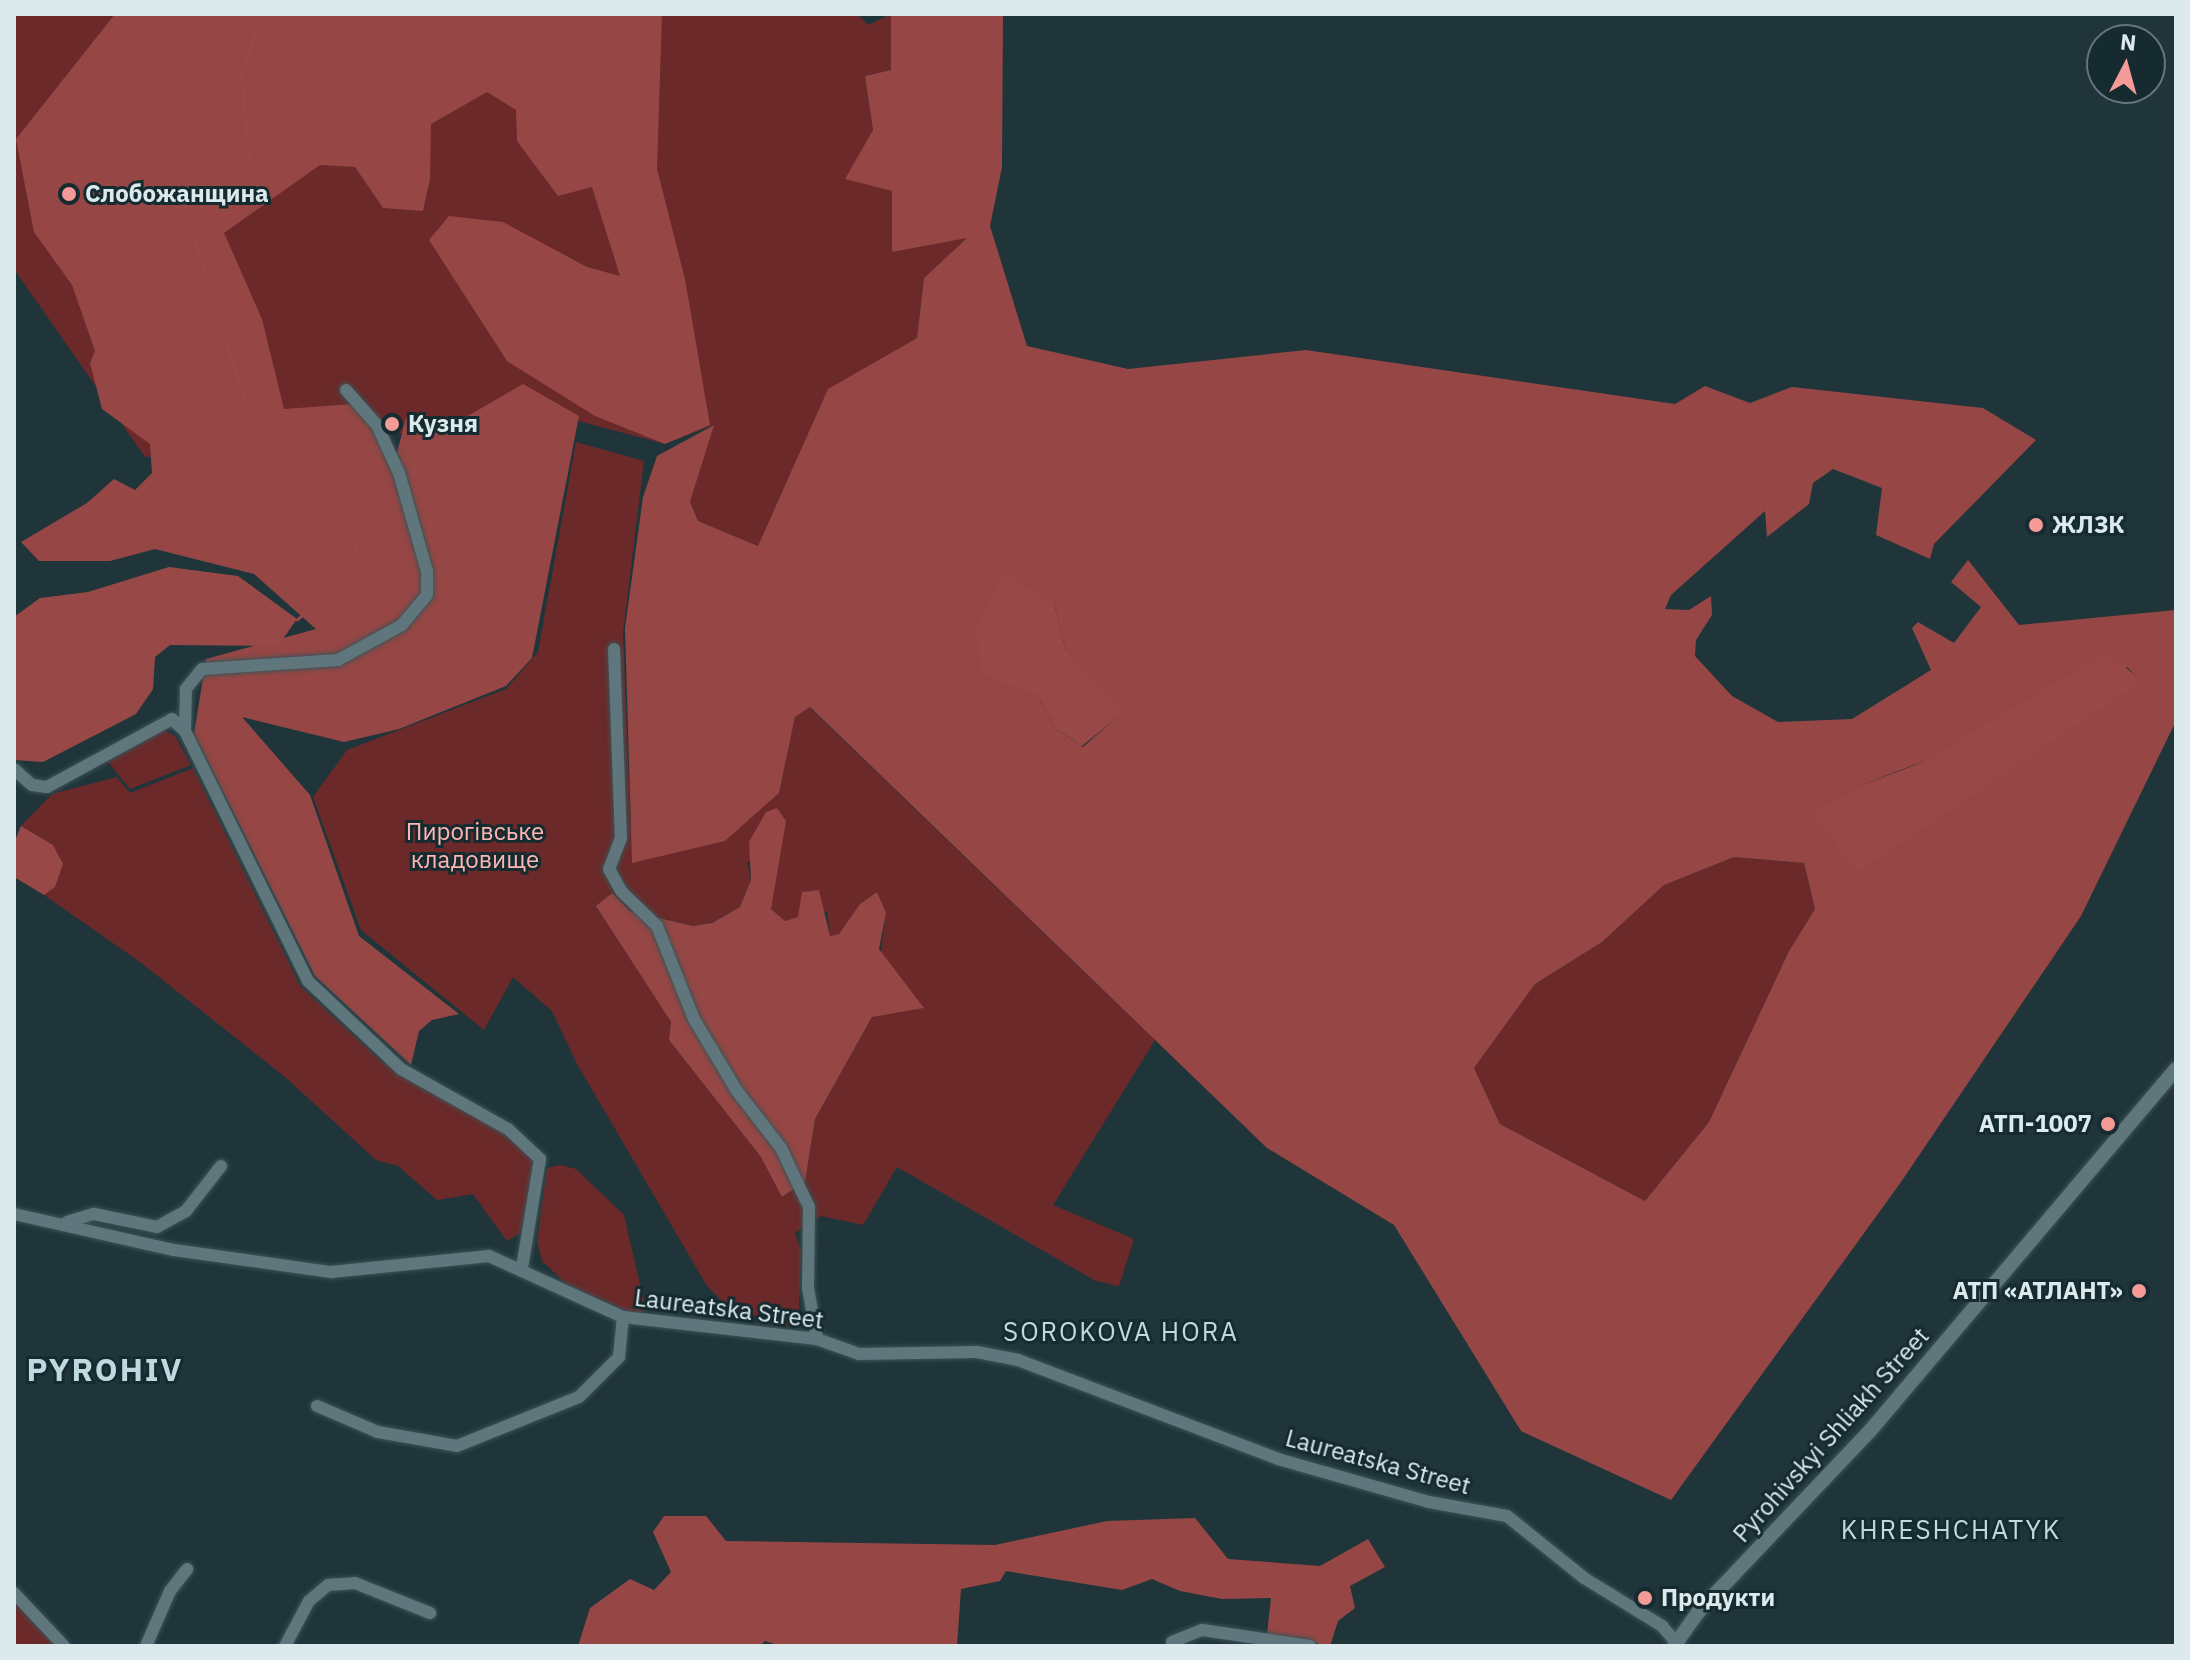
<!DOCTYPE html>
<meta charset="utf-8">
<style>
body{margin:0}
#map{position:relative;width:2190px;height:1660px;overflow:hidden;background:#1f353a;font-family:"IBM Plex Sans",sans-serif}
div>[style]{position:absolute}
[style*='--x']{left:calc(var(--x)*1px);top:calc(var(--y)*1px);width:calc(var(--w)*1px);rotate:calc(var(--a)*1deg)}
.green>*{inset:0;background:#6b2929}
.forest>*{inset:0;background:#964745}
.water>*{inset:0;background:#984947}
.stream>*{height:3px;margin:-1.5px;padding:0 1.5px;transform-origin:1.5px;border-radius:1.5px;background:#984947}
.roads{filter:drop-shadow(0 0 2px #3e5256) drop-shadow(0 0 2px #3e5256)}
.minor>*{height:12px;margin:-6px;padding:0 6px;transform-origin:6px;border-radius:6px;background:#5e767c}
.tertiary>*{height:14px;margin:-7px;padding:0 7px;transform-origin:7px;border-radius:7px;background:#5e767c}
.dots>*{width:22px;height:22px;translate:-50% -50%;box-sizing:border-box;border:4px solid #152b30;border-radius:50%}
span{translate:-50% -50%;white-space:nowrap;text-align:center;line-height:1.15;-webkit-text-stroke:6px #152b30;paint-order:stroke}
.poi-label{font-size:24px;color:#dceaed;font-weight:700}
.left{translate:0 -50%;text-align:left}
.right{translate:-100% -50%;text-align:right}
.park-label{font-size:24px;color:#fdb6b2}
.street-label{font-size:24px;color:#dceaed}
.neighbourhood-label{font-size:26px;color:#bed9df;letter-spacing:2px}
.district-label{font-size:32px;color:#bed9df;font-weight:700;letter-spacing:2px}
.frame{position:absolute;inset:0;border:16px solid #dceaed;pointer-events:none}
.north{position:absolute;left:2086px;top:24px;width:80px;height:80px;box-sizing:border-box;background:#152b30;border:2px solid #65777c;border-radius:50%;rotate:6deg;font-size:22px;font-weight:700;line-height:32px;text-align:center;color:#dceaed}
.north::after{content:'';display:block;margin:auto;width:28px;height:36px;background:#f59b97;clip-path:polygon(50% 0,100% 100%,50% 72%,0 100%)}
</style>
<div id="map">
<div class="green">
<div style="clip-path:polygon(14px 14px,858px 14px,868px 25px,891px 14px,891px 70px,865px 76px,873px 130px,892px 191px,892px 252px,968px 237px,924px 278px,917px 338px,828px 390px,758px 546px,698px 521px,690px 502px,713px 425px,665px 444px,567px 418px,145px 457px,14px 269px)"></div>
<div style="clip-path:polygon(evenodd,576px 442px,644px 461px,623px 633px,631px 832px,779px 793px,795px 716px,809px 707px,1155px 1040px,1053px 1205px,1134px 1239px,1119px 1286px,1096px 1281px,897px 1167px,863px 1225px,821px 1216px,795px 1233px,801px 1251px,798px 1329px,732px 1311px,707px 1286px,577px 1064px,552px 1011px,513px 977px,484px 1030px,361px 930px,313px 797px,347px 750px,506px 689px,538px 652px,576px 442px,780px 845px,770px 908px,785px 921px,827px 911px,830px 936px,839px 934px,860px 904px,877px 892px,886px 913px,872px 1017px,815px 1119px,805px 1182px,783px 1197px,761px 1157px,669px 1040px,671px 1022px,596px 906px,612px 893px,630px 910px,693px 926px,711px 923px,740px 907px,751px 880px,747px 863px,780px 845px)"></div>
<div style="clip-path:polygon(163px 730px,175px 736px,191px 765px,130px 789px,108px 762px)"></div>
<div style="clip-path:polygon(193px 768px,300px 986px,381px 1061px,516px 1140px,532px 1159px,536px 1168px,520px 1233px,507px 1241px,473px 1194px,437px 1200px,398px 1166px,376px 1160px,285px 1077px,140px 962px,44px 895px,55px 887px,53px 845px,21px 826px,52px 794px,117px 777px,130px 793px)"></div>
<div style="clip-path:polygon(1734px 857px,1804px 863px,1815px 909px,1789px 951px,1709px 1122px,1645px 1201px,1500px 1124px,1474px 1068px,1535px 984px,1602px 942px,1664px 885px)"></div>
<div style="clip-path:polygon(560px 1165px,576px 1169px,624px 1215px,646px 1310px,635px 1315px,565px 1283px,542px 1261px,537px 1241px,547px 1168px)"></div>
<div style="clip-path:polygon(14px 1593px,64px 1646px,14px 1646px)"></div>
</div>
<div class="forest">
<div style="clip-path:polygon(115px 14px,662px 14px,657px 169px,685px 279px,710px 425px,665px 444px,595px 416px,507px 361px,429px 240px,449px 216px,503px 222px,587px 267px,620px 276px,592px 187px,558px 196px,517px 141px,516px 110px,487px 92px,431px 124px,430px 179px,423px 211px,383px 208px,355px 167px,320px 165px,224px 233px,262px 319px,284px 409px,354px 404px,395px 460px,406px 418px,466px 417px,523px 384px,579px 416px,532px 658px,506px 686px,399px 729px,344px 742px,242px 717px,310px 795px,359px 936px,459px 1014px,432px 1020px,419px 1031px,411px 1065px,315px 976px,194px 734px,206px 659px,316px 629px,254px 574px,155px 549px,110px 561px,39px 561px,21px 542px,87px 503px,114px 479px,135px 490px,152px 473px,150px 444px,102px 409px,90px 363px,95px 351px,72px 285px,34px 232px,16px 139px)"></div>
<div style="clip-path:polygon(evenodd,891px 14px,1003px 14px,1002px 167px,990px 226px,1027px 346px,1128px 369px,1306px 350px,1675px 404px,1705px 386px,1750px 403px,1792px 387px,1983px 408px,2036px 440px,1934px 544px,1930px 559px,1876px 535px,1882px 488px,1833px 469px,1813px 483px,1809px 504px,1767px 537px,1765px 511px,1671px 595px,1665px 609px,1689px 610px,1711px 596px,1712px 615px,1696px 640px,1695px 656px,1732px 696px,1778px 722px,1852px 719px,1931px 670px,1912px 628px,1918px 622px,1954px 643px,1981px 607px,1951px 582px,1968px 560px,2019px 625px,2176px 610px,2176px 721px,2081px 916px,1901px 1182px,1671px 1500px,1521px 1431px,1394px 1225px,1267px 1148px,810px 707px,795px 717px,779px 793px,725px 841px,632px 863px,625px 628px,643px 497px,657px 456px,714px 425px,690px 502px,698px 521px,758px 546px,828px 389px,917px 338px,924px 278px,967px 238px,892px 252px,892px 191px,845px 179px,873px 130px,865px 76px,891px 70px,891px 14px,1054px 603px,1065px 648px,1124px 711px,1083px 747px,1055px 728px,1038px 695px,1054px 603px,891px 14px,2127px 667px,2141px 681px,1851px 789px,1924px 761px,1990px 723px,2127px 667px,891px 14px,1734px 857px,1804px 863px,1815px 909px,1789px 951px,1709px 1122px,1645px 1201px,1500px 1124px,1474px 1068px,1535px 984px,1602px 942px,1664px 885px,1734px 857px)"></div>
<div style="clip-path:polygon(777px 808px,786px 821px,771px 909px,785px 921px,798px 917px,802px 892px,819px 890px,830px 936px,839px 934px,860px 904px,877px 892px,886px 913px,879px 949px,924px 1008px,872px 1017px,815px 1119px,805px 1182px,782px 1197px,761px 1157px,669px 1040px,671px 1022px,596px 906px,612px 893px,630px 911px,693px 926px,712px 923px,740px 907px,751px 880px,749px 842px,766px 812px)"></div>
<div style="clip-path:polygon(664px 1516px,706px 1516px,726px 1541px,995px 1545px,1107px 1521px,1195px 1518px,1228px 1559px,1320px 1566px,1368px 1539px,1385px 1567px,1350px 1586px,1355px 1608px,1338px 1621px,1330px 1646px,1267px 1634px,1271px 1598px,1222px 1599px,1180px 1591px,1152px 1579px,1122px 1590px,1006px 1571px,1000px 1581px,961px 1589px,957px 1646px,781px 1646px,765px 1641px,760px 1646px,578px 1646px,590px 1608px,630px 1579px,654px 1590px,671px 1572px,653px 1532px)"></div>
</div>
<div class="water">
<div style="clip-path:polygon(169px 567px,238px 576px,297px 619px,278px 646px,170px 645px,155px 657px,153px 689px,136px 714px,43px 762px,14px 760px,14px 617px,40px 598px,88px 592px)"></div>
<div style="clip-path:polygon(1004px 574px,1054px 603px,1065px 648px,1125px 711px,1082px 746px,1055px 728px,1038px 695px,981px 674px,976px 628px)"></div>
<div style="clip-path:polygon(2107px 652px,2142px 681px,1859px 871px,1809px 812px,1924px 761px)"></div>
<div style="clip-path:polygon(21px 826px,53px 845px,63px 864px,55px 887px,44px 895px,14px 877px,14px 843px)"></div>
</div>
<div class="stream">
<div style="--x:249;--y:14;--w:22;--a:74"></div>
<div style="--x:255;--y:35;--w:40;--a:111"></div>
<div style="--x:241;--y:72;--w:86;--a:84.7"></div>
<div style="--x:249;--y:158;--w:100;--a:122.7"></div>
<div style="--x:195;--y:242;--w:195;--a:72.7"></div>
<div style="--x:253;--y:428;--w:106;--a:40.4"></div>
<div style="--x:334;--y:497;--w:56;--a:67.1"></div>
<div style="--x:356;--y:549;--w:55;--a:123.1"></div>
<div style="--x:326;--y:595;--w:38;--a:140"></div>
</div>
<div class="roads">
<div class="minor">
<div style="--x:346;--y:390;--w:47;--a:48.5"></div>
<div style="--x:377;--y:425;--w:53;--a:65.4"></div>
<div style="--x:399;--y:473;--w:102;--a:74.1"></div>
<div style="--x:427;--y:571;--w:24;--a:90"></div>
<div style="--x:427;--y:595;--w:39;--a:130"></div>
<div style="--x:402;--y:625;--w:73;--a:151.3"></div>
<div style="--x:338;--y:660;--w:136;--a:176.2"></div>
<div style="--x:202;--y:669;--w:26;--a:129"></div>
<div style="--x:186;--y:689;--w:42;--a:91.4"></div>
<div style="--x:185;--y:731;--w:279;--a:63.8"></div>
<div style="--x:308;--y:981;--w:128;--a:43.4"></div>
<div style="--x:401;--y:1069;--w:123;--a:29.3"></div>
<div style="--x:508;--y:1129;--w:44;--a:43.2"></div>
<div style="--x:540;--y:1159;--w:110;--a:99.4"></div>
<div style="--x:614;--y:649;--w:189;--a:87.9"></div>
<div style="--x:621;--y:838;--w:33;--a:111"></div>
<div style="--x:609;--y:869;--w:26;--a:61"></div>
<div style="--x:622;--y:892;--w:49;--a:44.2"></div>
<div style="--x:657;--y:926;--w:100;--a:68.3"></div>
<div style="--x:694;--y:1019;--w:84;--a:59.2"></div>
<div style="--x:737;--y:1091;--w:72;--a:52.3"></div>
<div style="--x:781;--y:1148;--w:65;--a:64.6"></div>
<div style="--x:809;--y:1207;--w:81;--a:90.7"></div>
<div style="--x:808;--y:1288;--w:52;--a:80"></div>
<div style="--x:14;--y:769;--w:24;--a:42"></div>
<div style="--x:32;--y:785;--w:15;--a:8"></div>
<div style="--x:47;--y:787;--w:142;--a:-28.5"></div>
<div style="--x:172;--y:719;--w:18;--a:43"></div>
<div style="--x:14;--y:1214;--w:164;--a:12.7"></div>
<div style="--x:174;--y:1250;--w:159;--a:8"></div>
<div style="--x:331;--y:1272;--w:159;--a:-5.8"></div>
<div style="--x:489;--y:1256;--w:147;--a:24.5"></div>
<div style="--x:623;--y:1317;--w:195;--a:6.5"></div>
<div style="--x:817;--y:1339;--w:45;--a:19.7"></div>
<div style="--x:859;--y:1354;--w:118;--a:-1"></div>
<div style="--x:977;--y:1352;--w:42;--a:11"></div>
<div style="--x:1018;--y:1360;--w:278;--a:20.8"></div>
<div style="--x:1278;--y:1459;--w:157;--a:15.9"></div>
<div style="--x:1429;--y:1502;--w:79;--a:10.2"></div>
<div style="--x:1507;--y:1516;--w:99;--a:38.8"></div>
<div style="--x:1584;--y:1578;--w:92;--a:31.6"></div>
<div style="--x:1662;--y:1626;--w:21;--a:49"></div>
<div style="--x:67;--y:1222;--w:28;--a:-17"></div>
<div style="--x:94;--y:1214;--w:64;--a:11.7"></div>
<div style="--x:157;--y:1227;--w:33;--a:-29"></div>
<div style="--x:186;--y:1211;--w:57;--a:-52.1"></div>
<div style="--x:317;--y:1406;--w:66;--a:23.1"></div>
<div style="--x:378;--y:1432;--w:80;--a:10"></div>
<div style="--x:457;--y:1446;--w:131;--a:-21.9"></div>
<div style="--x:579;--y:1397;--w:57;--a:-45"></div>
<div style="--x:619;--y:1357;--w:40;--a:-84.3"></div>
<div style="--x:14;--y:1593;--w:73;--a:46.7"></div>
<div style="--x:1172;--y:1642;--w:32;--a:-22"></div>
<div style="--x:1202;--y:1630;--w:109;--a:8.4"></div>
<div style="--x:146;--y:1646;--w:60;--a:-66.4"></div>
<div style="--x:170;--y:1591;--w:28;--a:-52"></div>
<div style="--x:285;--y:1646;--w:51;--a:-61.9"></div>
<div style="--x:309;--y:1601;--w:25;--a:-40"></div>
<div style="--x:328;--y:1585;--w:27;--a:-4"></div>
<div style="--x:355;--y:1583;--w:81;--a:21.8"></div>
</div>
<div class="tertiary">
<div style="--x:1674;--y:1646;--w:43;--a:-54.5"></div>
<div style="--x:1699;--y:1611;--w:248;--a:-46.5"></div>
<div style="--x:1870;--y:1431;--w:474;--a:-49.8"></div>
</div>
</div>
<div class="dots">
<div style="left:69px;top:194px;background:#f59b97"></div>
<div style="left:392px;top:424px;background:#f59b97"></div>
<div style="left:2036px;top:525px;background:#f59b97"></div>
<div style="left:2108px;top:1124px;background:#f59b97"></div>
<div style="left:2139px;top:1291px;background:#f59b97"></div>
<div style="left:1645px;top:1598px;background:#f59b97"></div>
</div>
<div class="poi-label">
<span class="left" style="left:85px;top:194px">Слобожанщина</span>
<span class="left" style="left:408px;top:424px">Кузня</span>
<span class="left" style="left:2052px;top:525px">ЖЛЗК</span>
<span class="right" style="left:2092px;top:1124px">АТП-1007</span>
<span class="right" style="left:2123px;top:1291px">АТП «АТЛАНТ»</span>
<span class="left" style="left:1661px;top:1598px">Продукти</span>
</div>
<div class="park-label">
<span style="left:475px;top:846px">Пирогівське<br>кладовище</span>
</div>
<div class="street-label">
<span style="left:729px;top:1309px;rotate:7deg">Laureatska Street</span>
<span style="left:1831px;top:1435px;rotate:-48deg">Pyrohivskyi Shliakh Street</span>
<span style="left:1378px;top:1462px;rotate:15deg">Laureatska Street</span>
</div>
<div class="neighbourhood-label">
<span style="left:1121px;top:1332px">SOROKOVA HORA</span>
<span style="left:1951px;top:1530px">KHRESHCHATYK</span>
</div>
<div class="district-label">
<span style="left:105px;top:1369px">PYROHIV</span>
</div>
<div class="frame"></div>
<div class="north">N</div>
</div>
